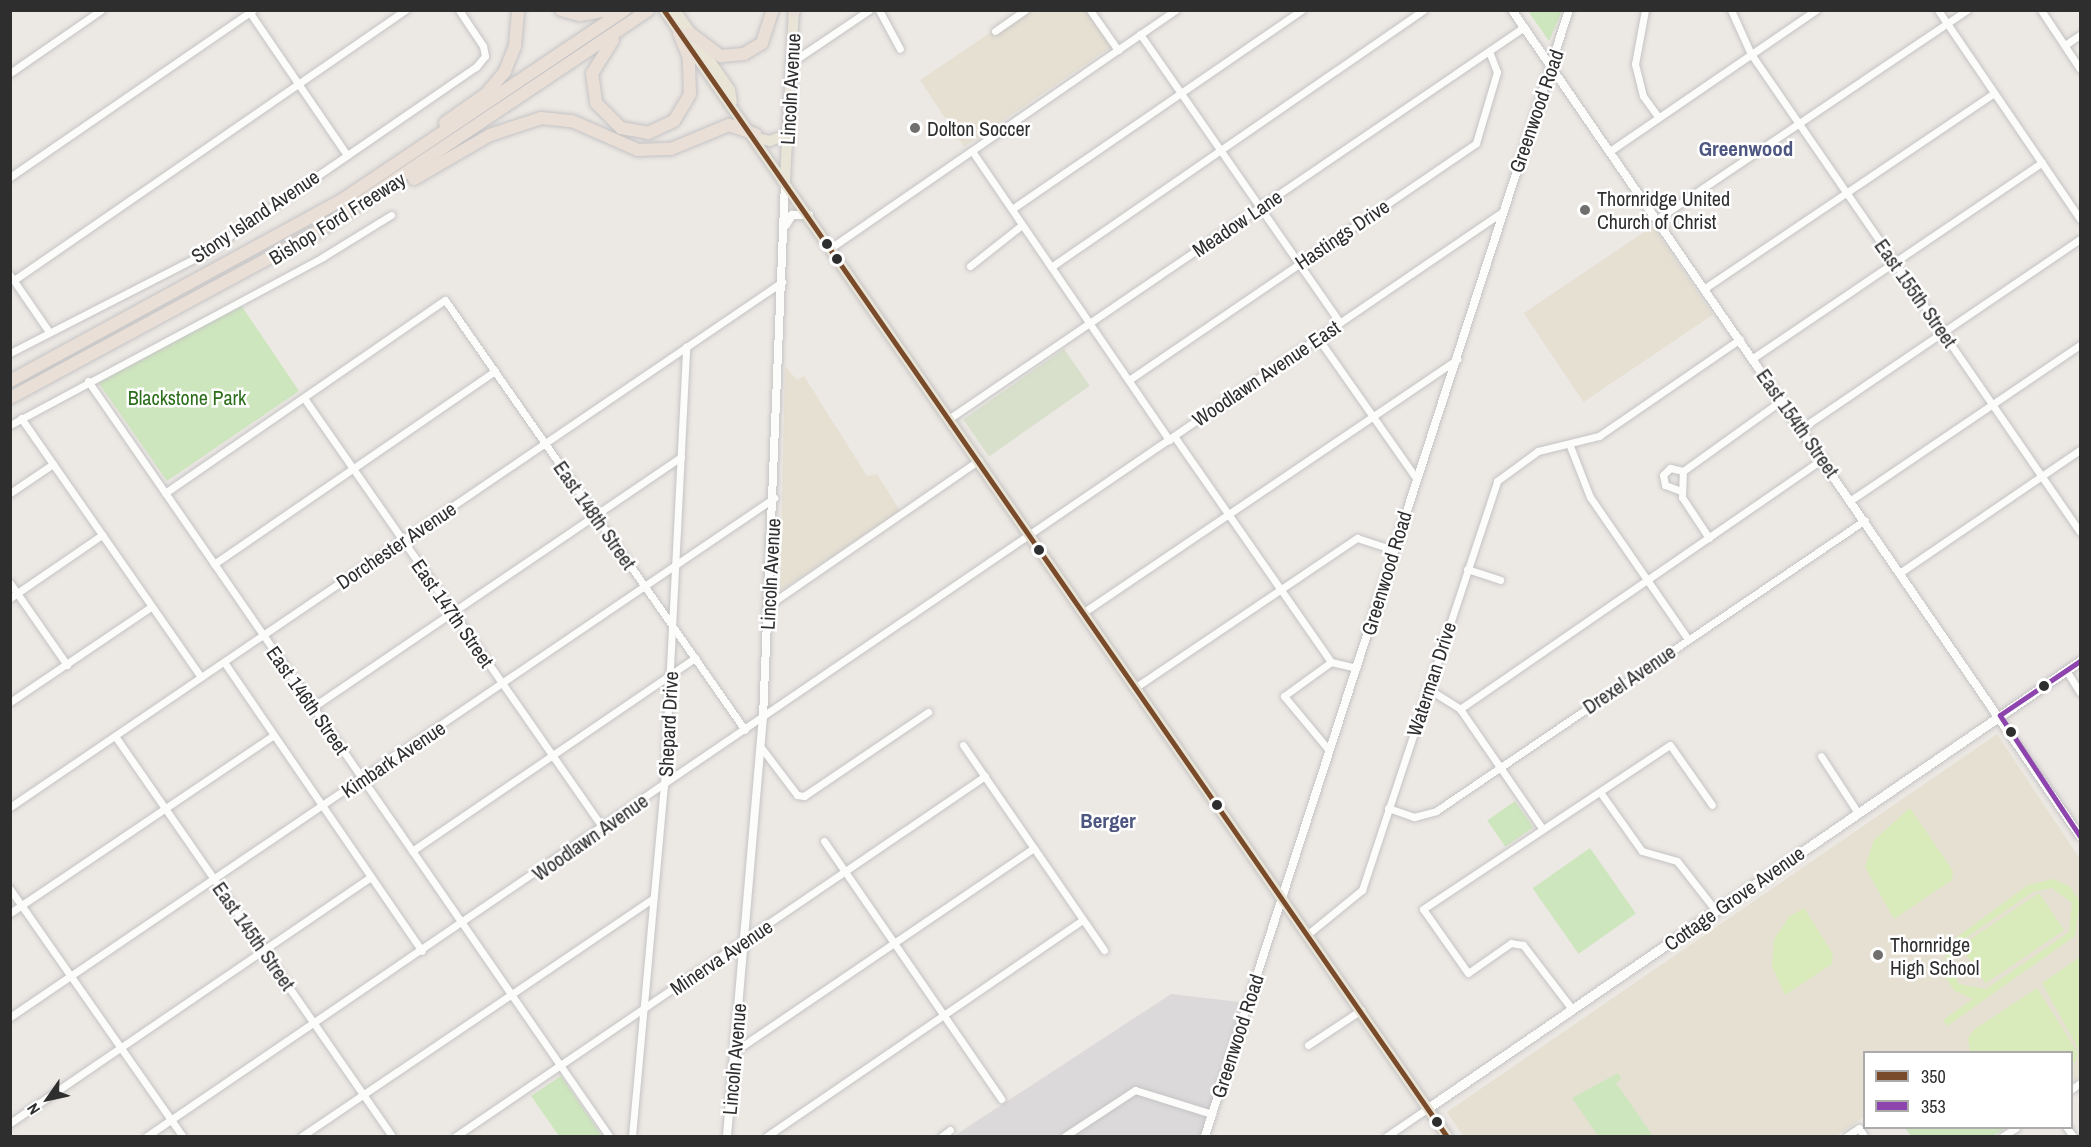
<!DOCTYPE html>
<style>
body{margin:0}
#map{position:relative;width:2091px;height:1147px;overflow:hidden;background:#ece8e4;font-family:"Archivo Narrow",sans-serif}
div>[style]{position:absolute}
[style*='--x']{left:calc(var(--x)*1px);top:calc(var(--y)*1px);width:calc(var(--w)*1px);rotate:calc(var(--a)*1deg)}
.industrial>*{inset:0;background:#dcd9db}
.education>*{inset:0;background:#e6e0d3;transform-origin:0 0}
.green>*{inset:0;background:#cee6be;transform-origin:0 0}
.cemetery>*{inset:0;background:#d8e0cc;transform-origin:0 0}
.pitch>*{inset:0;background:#d9eabb;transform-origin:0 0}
.roads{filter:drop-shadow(0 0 2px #c5c4c5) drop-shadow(0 0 2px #c5c4c5)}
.minor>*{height:7px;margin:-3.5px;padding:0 3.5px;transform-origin:3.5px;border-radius:3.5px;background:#fcfcfb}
.tertiary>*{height:8px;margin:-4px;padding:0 4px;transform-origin:4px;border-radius:4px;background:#fcfcfb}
.secondary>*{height:9px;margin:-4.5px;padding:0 4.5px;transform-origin:4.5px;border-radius:4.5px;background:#fcfcfb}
.primary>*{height:10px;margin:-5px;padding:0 5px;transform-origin:5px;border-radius:5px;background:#e8e4d6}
.motorway>*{height:12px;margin:-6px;padding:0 6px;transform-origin:6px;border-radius:6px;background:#eadfd6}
.bus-1>*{height:4.5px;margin:-2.25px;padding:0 2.25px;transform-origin:2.25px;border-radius:2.25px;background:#7a4b2a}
.bus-2>*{height:4.5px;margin:-2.25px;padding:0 2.25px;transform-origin:2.25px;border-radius:2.25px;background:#8e44ad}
.dots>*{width:16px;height:16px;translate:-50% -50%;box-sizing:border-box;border:3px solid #fff;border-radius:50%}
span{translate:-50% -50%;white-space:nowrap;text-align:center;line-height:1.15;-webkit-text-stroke:5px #fff;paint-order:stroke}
.street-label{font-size:20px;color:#2e2e2e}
.poi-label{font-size:20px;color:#2e2e2e}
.left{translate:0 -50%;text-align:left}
.park-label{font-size:20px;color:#2c6e1b}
.neighbourhood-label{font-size:21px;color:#4d5680;font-weight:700}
.frame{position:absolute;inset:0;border:12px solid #2e2e2e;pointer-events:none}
.legend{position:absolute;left:1863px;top:1051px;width:210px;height:78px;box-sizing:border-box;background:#fff;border:2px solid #ababab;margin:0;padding:8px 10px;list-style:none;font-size:18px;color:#2e2e2e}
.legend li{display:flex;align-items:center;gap:12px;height:30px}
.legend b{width:30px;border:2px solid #ababab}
.north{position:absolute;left:18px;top:1069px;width:60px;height:60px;-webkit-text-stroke:4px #fff;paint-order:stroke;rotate:236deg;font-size:16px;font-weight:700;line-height:24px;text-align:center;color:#2e2e2e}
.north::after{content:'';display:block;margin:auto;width:21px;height:27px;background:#2e2e2e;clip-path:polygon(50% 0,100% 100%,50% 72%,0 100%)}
</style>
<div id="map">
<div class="industrial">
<div style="clip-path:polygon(1171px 994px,1248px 1003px,1204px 1136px,954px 1136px)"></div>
</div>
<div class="education">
<div style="clip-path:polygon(1023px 11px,1086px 11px,1111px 47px,964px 147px,920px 80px)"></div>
<div style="left:1653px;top:226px;width:107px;height:156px;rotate:56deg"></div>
<div style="clip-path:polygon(785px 366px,797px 380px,804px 376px,867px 476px,877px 474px,900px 511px,780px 591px)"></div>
<div style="clip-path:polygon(1997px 734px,2080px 859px,2080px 1076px,2072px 1082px,2072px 1052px,1864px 1052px,1864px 1117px,1836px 1136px,1463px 1136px,1447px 1112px)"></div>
</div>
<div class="green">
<div style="clip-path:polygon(1528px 11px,1562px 11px,1549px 41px)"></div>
<div style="clip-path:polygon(241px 305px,299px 391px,167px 481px,96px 379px)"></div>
<div style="left:1515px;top:801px;width:32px;height:34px;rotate:55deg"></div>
<div style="left:1590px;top:848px;width:80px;height:70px;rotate:55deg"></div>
<div style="clip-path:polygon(1618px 1073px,1621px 1079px,1616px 1083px,1653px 1136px,1598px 1136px,1572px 1098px)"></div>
<div style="clip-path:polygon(561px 1076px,602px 1136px,559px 1136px,531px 1096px)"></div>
<div style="clip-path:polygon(1905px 1128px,2006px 1128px,1993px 1136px,1911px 1136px)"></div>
</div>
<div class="cemetery">
<div style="left:1064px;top:349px;width:45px;height:123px;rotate:55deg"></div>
</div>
<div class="pitch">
<div style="clip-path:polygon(1910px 808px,1953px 871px,1952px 880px,1894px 919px,1865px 867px,1874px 840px)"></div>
<div style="clip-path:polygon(evenodd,2053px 879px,2069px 886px,2080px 901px,2075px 936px,1947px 1026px,1943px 1020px,1973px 999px,1955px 991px,1945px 977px,1946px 945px,2028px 885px,2053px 879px,2052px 888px,2072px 903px,2069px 932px,1986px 989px,1959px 984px,1950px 965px,1957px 944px,2033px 892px,2052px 888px)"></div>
<div style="left:2039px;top:893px;width:45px;height:95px;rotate:56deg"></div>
<div style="clip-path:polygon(1804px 908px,1833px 954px,1832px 964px,1785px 995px,1772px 966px,1774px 939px,1789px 917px)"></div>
<div style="clip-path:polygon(2080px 957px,2080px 1052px,2042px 983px)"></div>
<div style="clip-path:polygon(2037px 988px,2078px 1053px,2076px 1061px,2072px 1064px,2072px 1052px,1970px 1052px,1968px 1038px,1975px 1029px)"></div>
</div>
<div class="roads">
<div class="minor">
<div style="--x:248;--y:10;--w:176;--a:55.7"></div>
<div style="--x:879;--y:10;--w:44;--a:61.7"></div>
<div style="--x:1090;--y:10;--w:49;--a:55"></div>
<div style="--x:1645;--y:10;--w:55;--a:100.5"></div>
<div style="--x:1635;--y:64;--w:33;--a:76"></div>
<div style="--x:1643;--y:96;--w:26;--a:54"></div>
<div style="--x:1731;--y:10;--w:48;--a:65.6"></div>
<div style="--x:1751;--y:54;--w:580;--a:55.46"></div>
<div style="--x:1938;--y:10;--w:253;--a:55.8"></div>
<div style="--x:2041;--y:10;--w:71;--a:56.5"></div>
<div style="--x:995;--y:31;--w:37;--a:-35"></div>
<div style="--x:1140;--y:34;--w:351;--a:55.3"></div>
<div style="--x:2065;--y:45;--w:18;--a:-34"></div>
<div style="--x:792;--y:62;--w:93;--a:-34"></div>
<div style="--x:10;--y:73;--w:111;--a:-34.7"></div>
<div style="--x:972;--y:151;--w:350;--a:55.7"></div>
<div style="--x:1610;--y:151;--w:250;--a:-34.4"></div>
<div style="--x:10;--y:177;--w:295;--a:-34.5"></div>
<div style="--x:1012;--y:209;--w:352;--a:-34.5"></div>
<div style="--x:1657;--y:219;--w:374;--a:-34"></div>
<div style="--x:832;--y:247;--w:418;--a:-34.6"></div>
<div style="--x:970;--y:266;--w:66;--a:-38.3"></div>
<div style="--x:1051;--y:267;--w:452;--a:-34.6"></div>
<div style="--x:10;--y:275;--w:69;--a:55.6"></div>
<div style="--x:14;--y:280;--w:476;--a:-34.6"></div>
<div style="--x:1705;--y:288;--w:349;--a:-34"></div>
<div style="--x:1318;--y:338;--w:171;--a:55"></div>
<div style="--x:10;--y:353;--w:219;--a:-27.1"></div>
<div style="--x:205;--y:253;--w:329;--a:-34.5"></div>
<div style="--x:476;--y:67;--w:14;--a:-51"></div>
<div style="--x:485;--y:56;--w:10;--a:-101"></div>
<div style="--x:483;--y:46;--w:43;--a:-123.7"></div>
<div style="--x:1753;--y:358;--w:349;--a:-34.1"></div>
<div style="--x:1129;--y:380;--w:420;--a:-34.3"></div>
<div style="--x:1476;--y:143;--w:74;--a:-73.5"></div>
<div style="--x:1497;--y:72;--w:22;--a:-111"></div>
<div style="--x:88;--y:381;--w:917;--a:55.39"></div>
<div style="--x:304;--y:398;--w:524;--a:55.19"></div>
<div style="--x:21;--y:418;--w:315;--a:55.2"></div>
<div style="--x:950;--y:418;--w:695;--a:-34.26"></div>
<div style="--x:10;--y:425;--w:355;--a:-28.2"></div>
<div style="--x:323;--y:257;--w:80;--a:-31.7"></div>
<div style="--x:1802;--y:428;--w:336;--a:-34.2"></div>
<div style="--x:1174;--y:436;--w:275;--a:55.2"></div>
<div style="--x:1331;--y:662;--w:26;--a:13"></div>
<div style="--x:1570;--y:446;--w:55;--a:68.6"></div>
<div style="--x:1590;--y:497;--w:173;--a:55.4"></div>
<div style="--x:1681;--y:491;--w:17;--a:-159"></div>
<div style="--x:1665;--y:485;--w:10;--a:-101"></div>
<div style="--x:1663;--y:475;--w:10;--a:-45"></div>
<div style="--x:1670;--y:468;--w:13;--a:13"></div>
<div style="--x:10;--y:493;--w:52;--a:-34"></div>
<div style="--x:165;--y:493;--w:340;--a:-34.6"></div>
<div style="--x:445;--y:300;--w:524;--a:55.1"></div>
<div style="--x:1851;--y:500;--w:277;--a:-34.1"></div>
<div style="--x:1709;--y:538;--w:49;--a:-123.4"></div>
<div style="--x:1682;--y:497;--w:26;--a:-88"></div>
<div style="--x:1683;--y:471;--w:122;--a:-35.6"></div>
<div style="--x:214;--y:564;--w:341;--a:-34.5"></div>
<div style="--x:1467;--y:569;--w:35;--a:18"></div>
<div style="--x:1901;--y:572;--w:217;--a:-34.3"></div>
<div style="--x:10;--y:583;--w:100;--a:55.2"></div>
<div style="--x:10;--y:598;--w:112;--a:-34.4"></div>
<div style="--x:769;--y:605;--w:255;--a:-34.6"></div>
<div style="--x:1084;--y:612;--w:451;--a:-34.1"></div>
<div style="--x:224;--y:662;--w:350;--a:55.6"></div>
<div style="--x:2066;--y:670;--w:26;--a:58"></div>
<div style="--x:1136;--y:687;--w:267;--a:-34"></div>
<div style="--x:1357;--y:538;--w:38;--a:18"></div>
<div style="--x:1427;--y:688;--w:39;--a:32"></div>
<div style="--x:1460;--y:709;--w:143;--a:55.5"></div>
<div style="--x:10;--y:702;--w:170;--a:-34"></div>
<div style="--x:313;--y:707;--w:445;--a:-34.2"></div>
<div style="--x:1460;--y:709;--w:441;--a:-34.6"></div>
<div style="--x:115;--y:736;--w:487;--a:55.3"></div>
<div style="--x:963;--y:745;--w:249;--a:55.5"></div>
<div style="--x:760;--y:746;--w:61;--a:52.9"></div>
<div style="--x:797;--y:795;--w:7;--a:8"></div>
<div style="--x:804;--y:796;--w:150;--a:-34.1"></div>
<div style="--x:1328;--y:749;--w:69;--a:-129.7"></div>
<div style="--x:1284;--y:696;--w:58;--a:-35.9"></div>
<div style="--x:1821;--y:756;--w:68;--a:57"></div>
<div style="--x:1600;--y:792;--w:72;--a:54.6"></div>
<div style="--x:1642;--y:851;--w:36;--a:16"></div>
<div style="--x:1677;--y:861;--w:63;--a:52"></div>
<div style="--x:10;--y:807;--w:934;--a:-34.22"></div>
<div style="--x:1388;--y:808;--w:28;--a:19"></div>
<div style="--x:1414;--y:817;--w:23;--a:-15"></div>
<div style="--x:1436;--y:811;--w:518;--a:-34.15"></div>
<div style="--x:824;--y:841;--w:313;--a:55.5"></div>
<div style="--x:412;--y:851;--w:343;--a:-34.3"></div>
<div style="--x:10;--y:889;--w:301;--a:55.1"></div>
<div style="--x:10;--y:913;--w:318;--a:-34"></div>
<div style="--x:1308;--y:934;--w:70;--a:-39.2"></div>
<div style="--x:1362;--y:890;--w:431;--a:-71.7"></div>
<div style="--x:1497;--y:481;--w:51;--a:-36.2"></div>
<div style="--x:1538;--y:451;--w:63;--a:-13.8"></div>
<div style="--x:1599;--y:436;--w:171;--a:-34.5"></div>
<div style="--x:1572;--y:1009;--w:81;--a:-127.4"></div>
<div style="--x:1523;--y:945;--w:12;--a:-171"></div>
<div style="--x:1511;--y:943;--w:52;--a:145.1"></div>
<div style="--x:1468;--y:973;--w:78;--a:-125.1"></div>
<div style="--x:1423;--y:909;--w:296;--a:-33.6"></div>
<div style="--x:1670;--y:745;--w:73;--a:55"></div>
<div style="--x:10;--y:1017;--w:924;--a:-34.19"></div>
<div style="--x:1308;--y:1045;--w:64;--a:-33.4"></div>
<div style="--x:735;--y:1051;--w:361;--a:-34.2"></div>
<div style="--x:2072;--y:1089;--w:10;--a:-37"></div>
<div style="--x:10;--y:1123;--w:437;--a:-34.3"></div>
<div style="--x:2067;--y:1128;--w:10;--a:53"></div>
<div style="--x:147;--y:1136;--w:1640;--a:-34.29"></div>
<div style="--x:302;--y:1136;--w:424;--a:-34.1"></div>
<div style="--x:456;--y:1136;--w:640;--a:-34.24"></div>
<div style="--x:632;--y:1136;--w:351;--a:-84.8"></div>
<div style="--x:664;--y:786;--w:440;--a:-87.1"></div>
<div style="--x:767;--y:1136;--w:383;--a:-34.4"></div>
<div style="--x:942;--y:1136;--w:10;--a:-37"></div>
<div style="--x:1065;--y:1136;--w:84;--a:-33.3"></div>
<div style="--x:1135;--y:1090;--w:81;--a:17.3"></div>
<div style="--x:1387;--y:1136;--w:50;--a:-34.3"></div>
<div style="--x:1847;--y:1136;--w:14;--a:-34"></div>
<div style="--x:1859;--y:1128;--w:9;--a:58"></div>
<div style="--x:2003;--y:1136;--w:15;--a:-32"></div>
</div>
<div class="tertiary">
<div style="--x:1512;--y:10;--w:1002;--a:55.49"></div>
<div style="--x:786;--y:225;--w:12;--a:-59"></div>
<div style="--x:792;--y:215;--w:17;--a:0"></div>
<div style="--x:727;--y:1136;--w:420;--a:-85.1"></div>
<div style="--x:763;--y:718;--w:536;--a:-87.65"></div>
<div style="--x:1205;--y:1136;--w:1183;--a:-72.09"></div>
</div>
<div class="secondary">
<div style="--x:1428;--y:1108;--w:791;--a:-34.43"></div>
</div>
<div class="primary">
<div style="--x:664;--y:10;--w:1371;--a:55.19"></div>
<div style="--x:675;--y:10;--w:97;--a:55.5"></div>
<div style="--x:730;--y:90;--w:12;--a:81"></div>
<div style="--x:757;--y:138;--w:13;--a:13"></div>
<div style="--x:770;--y:141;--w:19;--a:-21"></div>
<div style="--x:785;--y:180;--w:169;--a:-87"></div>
</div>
<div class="motorway">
<div style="--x:561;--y:10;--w:20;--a:15"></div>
<div style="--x:580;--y:15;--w:27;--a:-10"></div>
<div style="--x:794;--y:11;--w:1;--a:-90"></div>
<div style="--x:690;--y:33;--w:39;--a:37"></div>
<div style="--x:721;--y:56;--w:23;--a:-5"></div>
<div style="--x:744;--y:54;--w:21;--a:-31"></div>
<div style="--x:762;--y:43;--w:35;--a:-72"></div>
<div style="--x:613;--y:40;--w:39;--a:122"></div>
<div style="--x:592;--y:73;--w:30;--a:82"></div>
<div style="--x:596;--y:103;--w:35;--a:45"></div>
<div style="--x:621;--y:128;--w:27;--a:10"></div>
<div style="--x:648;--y:133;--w:29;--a:-25"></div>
<div style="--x:674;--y:121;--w:31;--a:-59"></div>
<div style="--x:690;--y:94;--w:36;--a:-92"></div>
<div style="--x:689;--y:58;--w:27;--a:-112"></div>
<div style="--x:445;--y:123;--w:50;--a:-35.3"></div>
<div style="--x:486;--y:94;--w:30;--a:-50"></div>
<div style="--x:505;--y:71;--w:27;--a:-68"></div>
<div style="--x:515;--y:46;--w:36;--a:-85"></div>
<div style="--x:414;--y:179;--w:88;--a:-30.1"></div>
<div style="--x:490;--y:135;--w:54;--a:-18.4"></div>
<div style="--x:541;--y:118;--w:31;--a:6"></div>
<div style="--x:572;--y:121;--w:72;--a:23.7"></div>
<div style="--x:638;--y:150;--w:33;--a:-2"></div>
<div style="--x:671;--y:149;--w:63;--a:-22.5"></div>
<div style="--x:729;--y:125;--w:28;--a:19"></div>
<div style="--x:10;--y:381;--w:378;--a:-28.6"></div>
<div style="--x:342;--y:200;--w:341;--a:-33.9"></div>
<div style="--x:10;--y:398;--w:349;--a:-28.4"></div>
<div style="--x:317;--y:232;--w:399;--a:-33.8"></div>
</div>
</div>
<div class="bus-1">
<div style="--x:664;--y:10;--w:1371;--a:55.19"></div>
</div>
<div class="bus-2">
<div style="--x:2000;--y:715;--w:145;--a:56.5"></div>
<div style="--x:2000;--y:715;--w:97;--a:-34"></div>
</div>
<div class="dots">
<div style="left:915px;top:128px;background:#706f6e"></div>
<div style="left:1585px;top:210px;background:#706f6e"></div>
<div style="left:827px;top:244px;background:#2e2e2e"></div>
<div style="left:837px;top:259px;background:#2e2e2e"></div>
<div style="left:1039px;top:550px;background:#2e2e2e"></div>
<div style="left:2044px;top:686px;background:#2e2e2e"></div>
<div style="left:2011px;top:732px;background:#2e2e2e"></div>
<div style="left:1217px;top:805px;background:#2e2e2e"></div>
<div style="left:1878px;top:955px;background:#706f6e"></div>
<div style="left:1437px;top:1122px;background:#2e2e2e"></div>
</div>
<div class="street-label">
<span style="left:790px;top:89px;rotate:-87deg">Lincoln Avenue</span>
<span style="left:1536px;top:111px;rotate:-71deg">Greenwood Road</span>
<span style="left:255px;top:216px;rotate:-34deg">Stony Island Avenue</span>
<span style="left:337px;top:218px;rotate:-32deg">Bishop Ford Freeway</span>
<span style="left:1237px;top:223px;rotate:-34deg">Meadow Lane</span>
<span style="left:1342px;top:234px;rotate:-34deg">Hastings Drive</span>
<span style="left:1916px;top:293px;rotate:55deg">East 155th Street</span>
<span style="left:1266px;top:373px;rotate:-34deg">Woodlawn Avenue East</span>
<span style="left:1798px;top:423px;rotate:55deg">East 154th Street</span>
<span style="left:595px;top:515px;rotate:55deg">East 148th Street</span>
<span style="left:396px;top:545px;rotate:-34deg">Dorchester Avenue</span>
<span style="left:1386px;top:573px;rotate:-73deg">Greenwood Road</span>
<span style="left:770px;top:574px;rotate:-87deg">Lincoln Avenue</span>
<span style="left:453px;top:613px;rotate:55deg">East 147th Street</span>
<span style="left:1431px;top:679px;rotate:-72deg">Waterman Drive</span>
<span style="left:1629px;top:679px;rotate:-34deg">Drexel Avenue</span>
<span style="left:308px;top:700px;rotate:55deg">East 146th Street</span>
<span style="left:668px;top:724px;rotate:-87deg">Shepard Drive</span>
<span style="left:393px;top:759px;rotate:-34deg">Kimbark Avenue</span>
<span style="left:590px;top:837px;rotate:-35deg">Woodlawn Avenue</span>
<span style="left:1734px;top:898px;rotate:-35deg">Cottage Grove Avenue</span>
<span style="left:254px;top:936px;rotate:55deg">East 145th Street</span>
<span style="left:721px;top:957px;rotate:-34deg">Minerva Avenue</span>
<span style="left:1237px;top:1036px;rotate:-72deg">Greenwood Road</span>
<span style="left:734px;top:1059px;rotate:-85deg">Lincoln Avenue</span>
</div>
<div class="poi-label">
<span class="left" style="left:927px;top:128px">Dolton Soccer</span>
<span class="left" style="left:1597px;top:210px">Thornridge United<br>Church of Christ</span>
<span class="left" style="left:1890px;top:956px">Thornridge<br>High School</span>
</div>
<div class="park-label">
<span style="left:187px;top:397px">Blackstone Park</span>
</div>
<div class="neighbourhood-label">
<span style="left:1746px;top:149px">Greenwood</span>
<span style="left:1108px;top:821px">Berger</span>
</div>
<div class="frame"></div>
<ul class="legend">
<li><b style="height:8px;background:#7a4b2a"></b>350</li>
<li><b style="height:8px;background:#8e44ad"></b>353</li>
</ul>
<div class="north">N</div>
</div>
